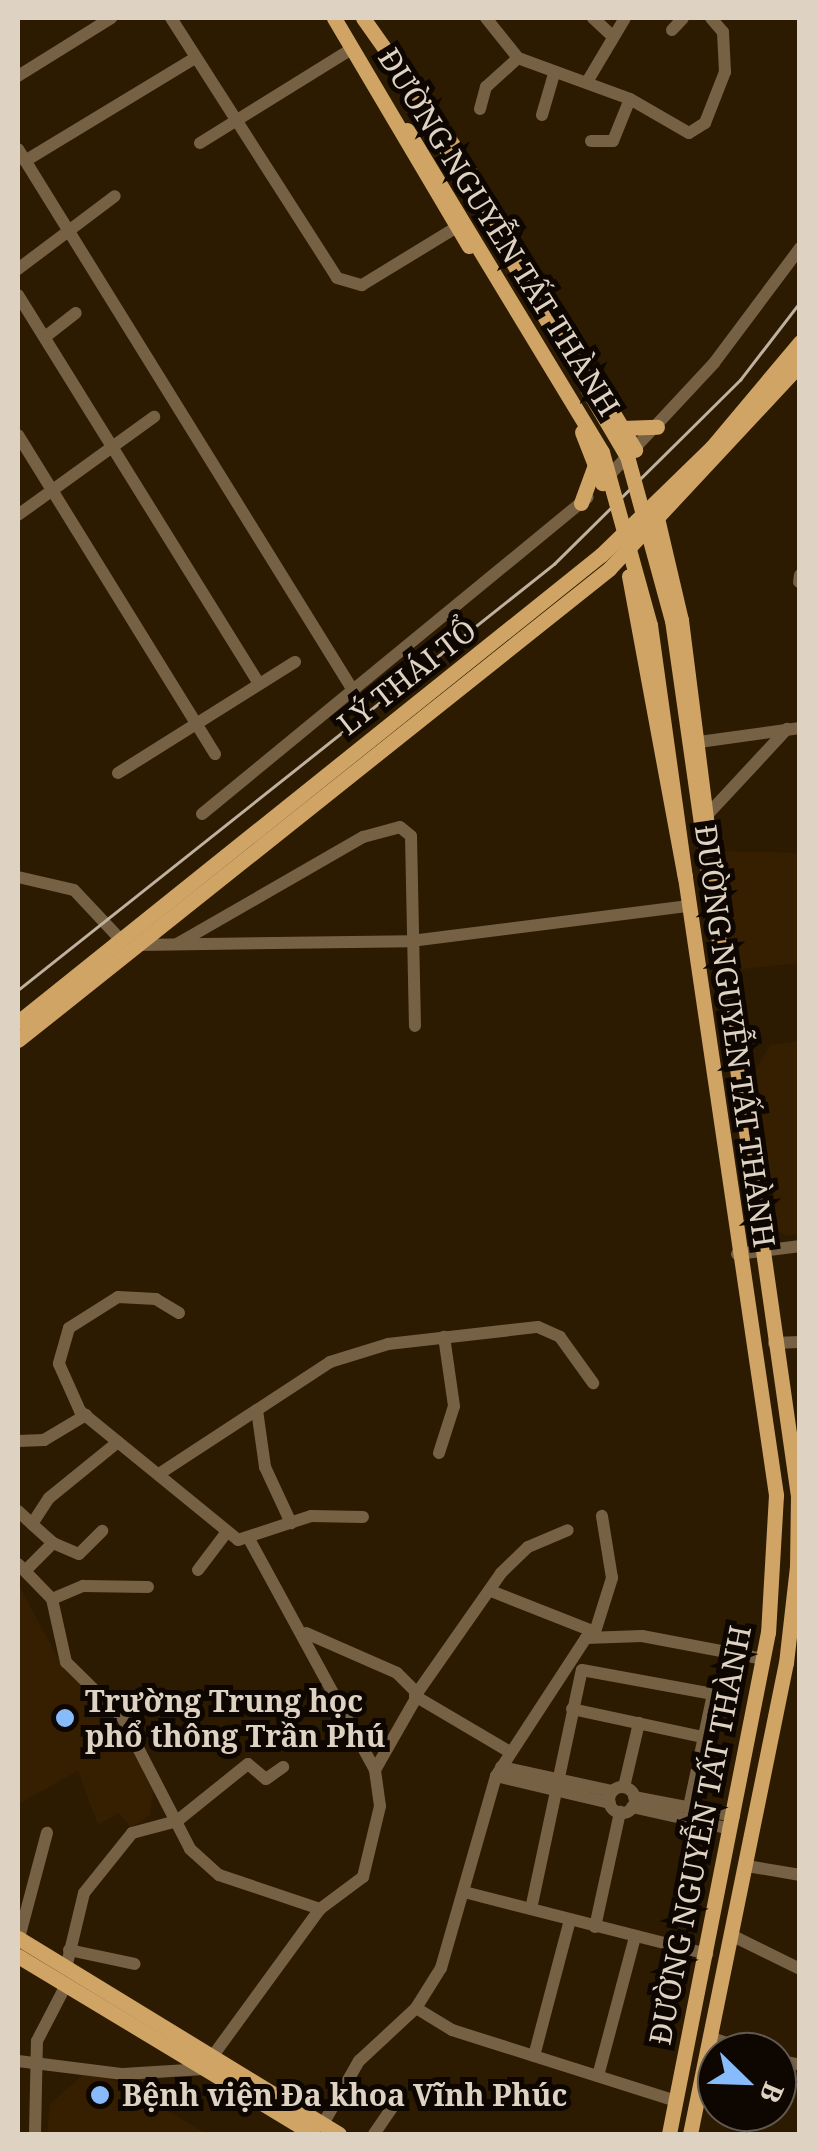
<!DOCTYPE html>
<meta charset="utf-8">
<style>
body{margin:0}
#map{position:relative;width:817px;height:2152px;overflow:hidden;background:#2c1b01;font-family:"Noto Serif",serif}
div>[style]{position:absolute}
[style*='--x']{left:calc(var(--x)*1px);top:calc(var(--y)*1px);width:calc(var(--w)*1px);rotate:calc(var(--a)*1deg)}
.built>*{inset:0;background:#351f00}
.minor>*{height:12px;margin:-6px;padding:0 6px;transform-origin:6px;border-radius:6px;background:#766144}
.minor>.ring{margin:-6px;padding:0;box-sizing:content-box;background:none;border:12px solid #766144;border-radius:50%}
.major>*{height:15px;margin:-7.5px;padding:0 7.5px;transform-origin:7.5px;border-radius:7.5px;background:#d0a465}
.rail>*{height:2.5px;margin:-1.25px;padding:0 1.25px;transform-origin:1.25px;border-radius:1.25px;background:#beb1a0}
.major-bridge>*{height:15px;margin:-7.5px;padding:0 7.5px;transform-origin:7.5px;border-radius:7.5px;background:#d0a465}
.dots>*{width:28px;height:28px;translate:-50% -50%;box-sizing:border-box;border:5px solid #0e0701;border-radius:50%}
span{translate:-50% -50%;white-space:nowrap;text-align:center;line-height:1.15;-webkit-text-stroke:10px #0e0701;paint-order:stroke}
.street-label{font-size:30px;color:#ded2c3}
.poi-label{font-size:30px;color:#ded2c3;font-weight:700}
.left{translate:0 -50%;text-align:left}
.frame{position:absolute;inset:0;border:20px solid #ded2c3;pointer-events:none}
.north{position:absolute;left:697px;top:2032px;width:100px;height:100px;box-sizing:border-box;background:#0e0701;border:2px solid #61584f;border-radius:50%;rotate:113deg;font-size:28px;font-weight:700;line-height:40px;text-align:center;color:#ded2c3}
.north::after{content:'';display:block;margin:auto;width:35px;height:45px;background:#87bbfb;clip-path:polygon(50% 0,100% 100%,50% 72%,0 100%)}
</style>
<div id="map">
<div class="built">
<div style="clip-path:polygon(719px 851px,799px 853px,799px 963px,735px 970px)"></div>
<div style="clip-path:polygon(799px 1041px,799px 1234px,786px 1236px,772px 1227px,752px 1076px,770px 1045px)"></div>
<div style="clip-path:polygon(18px 1584px,64px 1669px,93px 1689px,154px 1787px,150px 1815px,131px 1828px,119px 1813px,98px 1825px,78px 1771px,18px 1804px)"></div>
<div style="clip-path:polygon(87px 2071px,125px 2085px,207px 2134px,47px 2134px,50px 2104px)"></div>
</div>
<div class="minor">
<div style="--x:171;--y:18;--w:308;--a:57.4"></div>
<div style="--x:337;--y:278;--w:26;--a:16"></div>
<div style="--x:362;--y:285;--w:111;--a:-31.4"></div>
<div style="--x:486;--y:18;--w:51;--a:51.3"></div>
<div style="--x:518;--y:58;--w:119;--a:20.1"></div>
<div style="--x:630;--y:99;--w:68;--a:30"></div>
<div style="--x:689;--y:133;--w:19;--a:-32"></div>
<div style="--x:705;--y:123;--w:55;--a:-68.6"></div>
<div style="--x:725;--y:72;--w:40;--a:-92.9"></div>
<div style="--x:723;--y:32;--w:18;--a:-131"></div>
<div style="--x:593;--y:18;--w:22;--a:43"></div>
<div style="--x:672;--y:30;--w:16;--a:-47"></div>
<div style="--x:18;--y:76;--w:110;--a:-31.9"></div>
<div style="--x:587;--y:82;--w:74;--a:-59.3"></div>
<div style="--x:480;--y:109;--w:23;--a:-75"></div>
<div style="--x:486;--y:87;--w:43;--a:-42.2"></div>
<div style="--x:542;--y:115;--w:43;--a:-73.7"></div>
<div style="--x:591;--y:141;--w:22;--a:0"></div>
<div style="--x:613;--y:141;--w:45;--a:-68"></div>
<div style="--x:200;--y:143;--w:180;--a:-31.8"></div>
<div style="--x:18;--y:149;--w:639;--a:58.25"></div>
<div style="--x:25;--y:161;--w:199;--a:-31.2"></div>
<div style="--x:18;--y:269;--w:121;--a:-37"></div>
<div style="--x:18;--y:295;--w:457;--a:58.2"></div>
<div style="--x:45;--y:337;--w:39;--a:-38"></div>
<div style="--x:18;--y:435;--w:375;--a:58.3"></div>
<div style="--x:606;--y:479;--w:158;--a:-47"></div>
<div style="--x:714;--y:363;--w:144;--a:-53.2"></div>
<div style="--x:18;--y:515;--w:168;--a:-35.8"></div>
<div style="--x:799;--y:582;--w:7;--a:-82"></div>
<div style="--x:699;--y:742;--w:102;--a:-7.9"></div>
<div style="--x:118;--y:773;--w:209;--a:-32.1"></div>
<div style="--x:709;--y:813;--w:115;--a:-47.1"></div>
<div style="--x:202;--y:814;--w:499;--a:-39.4"></div>
<div style="--x:18;--y:877;--w:57;--a:13.1"></div>
<div style="--x:74;--y:890;--w:67;--a:46.8"></div>
<div style="--x:177;--y:944;--w:215;--a:-29.9"></div>
<div style="--x:363;--y:837;--w:38;--a:-15"></div>
<div style="--x:400;--y:827;--w:14;--a:39"></div>
<div style="--x:411;--y:836;--w:190;--a:88.8"></div>
<div style="--x:137;--y:945;--w:274;--a:-0.8"></div>
<div style="--x:411;--y:941;--w:280;--a:-7.2"></div>
<div style="--x:737;--y:1254;--w:64;--a:-7.2"></div>
<div style="--x:179;--y:1313;--w:27;--a:-149"></div>
<div style="--x:156;--y:1299;--w:38;--a:-177"></div>
<div style="--x:118;--y:1297;--w:58;--a:147.7"></div>
<div style="--x:69;--y:1328;--w:37;--a:106"></div>
<div style="--x:59;--y:1364;--w:51;--a:65.9"></div>
<div style="--x:80;--y:1411;--w:204;--a:39.2"></div>
<div style="--x:238;--y:1540;--w:77;--a:-18.2"></div>
<div style="--x:311;--y:1516;--w:52;--a:1.1"></div>
<div style="--x:774;--y:1343;--w:26;--a:-2"></div>
<div style="--x:257;--y:1410;--w:58;--a:82"></div>
<div style="--x:265;--y:1467;--w:62;--a:65.1"></div>
<div style="--x:18;--y:1441;--w:26;--a:-2"></div>
<div style="--x:44;--y:1440;--w:49;--a:-30.8"></div>
<div style="--x:439;--y:1453;--w:49;--a:-72.3"></div>
<div style="--x:454;--y:1406;--w:70;--a:-98.2"></div>
<div style="--x:162;--y:1472;--w:201;--a:-33.2"></div>
<div style="--x:330;--y:1362;--w:61;--a:-17.2"></div>
<div style="--x:388;--y:1344;--w:151;--a:-6.5"></div>
<div style="--x:538;--y:1327;--w:24;--a:24"></div>
<div style="--x:560;--y:1337;--w:57;--a:54.3"></div>
<div style="--x:18;--y:1511;--w:19;--a:43"></div>
<div style="--x:53;--y:1543;--w:28;--a:23"></div>
<div style="--x:79;--y:1554;--w:33;--a:-45"></div>
<div style="--x:18;--y:1564;--w:49;--a:45.8"></div>
<div style="--x:52;--y:1599;--w:65;--a:77.5"></div>
<div style="--x:66;--y:1662;--w:78;--a:44.5"></div>
<div style="--x:122;--y:1717;--w:148;--a:62.7"></div>
<div style="--x:190;--y:1849;--w:39;--a:42"></div>
<div style="--x:219;--y:1875;--w:107;--a:18.6"></div>
<div style="--x:27;--y:1569;--w:37;--a:-45"></div>
<div style="--x:53;--y:1543;--w:28;--a:-138"></div>
<div style="--x:32;--y:1524;--w:31;--a:-57"></div>
<div style="--x:49;--y:1498;--w:89;--a:-39.1"></div>
<div style="--x:198;--y:1570;--w:46;--a:-52.9"></div>
<div style="--x:491;--y:1591;--w:112;--a:21.5"></div>
<div style="--x:595;--y:1632;--w:57;--a:-72.5"></div>
<div style="--x:612;--y:1578;--w:63;--a:-99.2"></div>
<div style="--x:52;--y:1599;--w:34;--a:-23"></div>
<div style="--x:83;--y:1586;--w:65;--a:0.9"></div>
<div style="--x:306;--y:1633;--w:99;--a:23.7"></div>
<div style="--x:397;--y:1673;--w:28;--a:45"></div>
<div style="--x:572;--y:1709;--w:134;--a:12.1"></div>
<div style="--x:510;--y:1752;--w:110;--a:-149.5"></div>
<div style="--x:415;--y:1696;--w:150;--a:-55"></div>
<div style="--x:501;--y:1573;--w:37;--a:-44"></div>
<div style="--x:528;--y:1547;--w:43;--a:-23"></div>
<div style="--x:501;--y:1767;--w:114;--a:12.2"></div>
<div style="--x:375;--y:1770;--w:81;--a:-60.3"></div>
<div style="--x:496;--y:1776;--w:117;--a:13.3"></div>
<div style="--x:624;--y:1787;--w:66;--a:-76.8"></div>
<div class="ring" style="left:609px;top:1787px;width:14px;height:14px"></div>
<div style="--x:634;--y:1797;--w:102;--a:10.8"></div>
<div style="--x:632;--y:1807;--w:101;--a:12.5"></div>
<div style="--x:747;--y:1866;--w:54;--a:9.6"></div>
<div style="--x:468;--y:1893;--w:247;--a:14.3"></div>
<div style="--x:531;--y:1909;--w:244;--a:-78"></div>
<div style="--x:582;--y:1670;--w:133;--a:10.4"></div>
<div style="--x:713;--y:1694;--w:116;--a:102"></div>
<div style="--x:595;--y:1927;--w:118;--a:-77.7"></div>
<div style="--x:733;--y:1936;--w:75;--a:26.2"></div>
<div style="--x:19;--y:1938;--w:109;--a:-75.1"></div>
<div style="--x:69;--y:1950;--w:67;--a:12"></div>
<div style="--x:66;--y:1968;--w:77;--a:-76.5"></div>
<div style="--x:84;--y:1893;--w:77;--a:-51.3"></div>
<div style="--x:132;--y:1833;--w:47;--a:-14.9"></div>
<div style="--x:177;--y:1821;--w:91;--a:-38.8"></div>
<div style="--x:248;--y:1764;--w:23;--a:40"></div>
<div style="--x:266;--y:1779;--w:21;--a:-35"></div>
<div style="--x:416;--y:2008;--w:42;--a:31.4"></div>
<div style="--x:452;--y:2030;--w:235;--a:17.6"></div>
<div style="--x:712;--y:2038;--w:43;--a:18.9"></div>
<div style="--x:534;--y:2056;--w:141;--a:-75.2"></div>
<div style="--x:212;--y:2057;--w:183;--a:-53.9"></div>
<div style="--x:320;--y:1909;--w:54;--a:-36.7"></div>
<div style="--x:363;--y:1877;--w:73;--a:-76.5"></div>
<div style="--x:380;--y:1806;--w:36;--a:-98"></div>
<div style="--x:375;--y:1770;--w:261;--a:-118.6"></div>
<div style="--x:777;--y:2060;--w:24;--a:12"></div>
<div style="--x:18;--y:2061;--w:106;--a:7.1"></div>
<div style="--x:123;--y:2074;--w:81;--a:-3.5"></div>
<div style="--x:598;--y:2076;--w:144;--a:-75.1"></div>
<div style="--x:323;--y:2124;--w:73;--a:-60.3"></div>
<div style="--x:359;--y:2061;--w:78;--a:-42.9"></div>
<div style="--x:416;--y:2008;--w:47;--a:-58"></div>
<div style="--x:441;--y:1968;--w:200;--a:-74"></div>
<div style="--x:496;--y:1776;--w:165;--a:-56.9"></div>
<div style="--x:586;--y:1638;--w:56;--a:-2"></div>
<div style="--x:642;--y:1636;--w:124;--a:10.7"></div>
<div style="--x:35;--y:2134;--w:93;--a:-88.8"></div>
<div style="--x:37;--y:2041;--w:63;--a:-62.6"></div>
<div style="--x:374;--y:2134;--w:46;--a:-55.6"></div>
</div>
<div class="major">
<div style="--x:334;--y:18;--w:265;--a:59.4"></div>
<div style="--x:363;--y:18;--w:163;--a:54.7"></div>
<div style="--x:457;--y:151;--w:348;--a:59.2"></div>
<div style="--x:622;--y:428;--w:35;--a:-2"></div>
<div style="--x:582;--y:432;--w:55;--a:68.6"></div>
<div style="--x:581;--y:503;--w:40;--a:-69.8"></div>
<div style="--x:654;--y:505;--w:118;--a:76.8"></div>
<div style="--x:681;--y:620;--w:224;--a:82.8"></div>
<div style="--x:629;--y:576;--w:306;--a:79.5"></div>
<div style="--x:685;--y:877;--w:625;--a:81.62"></div>
<div style="--x:776;--y:1495;--w:137;--a:93.3"></div>
<div style="--x:768;--y:1632;--w:512;--a:101.16"></div>
<div style="--x:18;--y:1022;--w:747;--a:-38.7"></div>
<div style="--x:601;--y:555;--w:155;--a:-44.2"></div>
<div style="--x:712;--y:447;--w:137;--a:-50"></div>
<div style="--x:18;--y:1040;--w:756;--a:-38.55"></div>
<div style="--x:609;--y:569;--w:280;--a:-47"></div>
<div style="--x:18;--y:1938;--w:376;--a:31.4"></div>
<div style="--x:18;--y:1956;--w:345;--a:31.1"></div>
<div style="--x:690;--y:2134;--w:481;--a:-78.5"></div>
<div style="--x:786;--y:1663;--w:97;--a:-83.5"></div>
<div style="--x:797;--y:1567;--w:71;--a:-89.2"></div>
<div style="--x:798;--y:1496;--w:637;--a:-98.12"></div>
</div>
<div class="rail">
<div style="--x:18;--y:990;--w:685;--a:-38.48"></div>
<div style="--x:554;--y:564;--w:262;--a:-44.7"></div>
<div style="--x:740;--y:380;--w:98;--a:-52.4"></div>
</div>
<div class="major-bridge">
<div style="--x:427;--y:117;--w:394;--a:59.5"></div>
<div style="--x:627;--y:456;--w:170;--a:74.7"></div>
<div style="--x:672;--y:620;--w:257;--a:81.9"></div>
<div style="--x:407;--y:130;--w:376;--a:58.8"></div>
<div style="--x:602;--y:452;--w:180;--a:74.5"></div>
<div style="--x:650;--y:625;--w:254;--a:82.1"></div>
</div>
<div class="dots">
<div style="left:65px;top:1718px;background:#87bbfb"></div>
<div style="left:100px;top:2095px;background:#87bbfb"></div>
</div>
<div class="street-label">
<span style="left:499px;top:232px;rotate:58deg">ĐƯỜNG NGUYỄN TẤT THÀNH</span>
<span style="left:407px;top:677px;rotate:-38deg">LÝ THÁI TỔ</span>
<span style="left:735px;top:1036px;rotate:82deg">ĐƯỜNG NGUYỄN TẤT THÀNH</span>
<span style="left:700px;top:1835px;rotate:-79deg">ĐƯỜNG NGUYỄN TẤT THÀNH</span>
</div>
<div class="poi-label">
<span class="left" style="left:85px;top:1718px">Trường Trung học<br>phổ thông Trần Phú</span>
<span class="left" style="left:122px;top:2095px">Bệnh viện Đa khoa Vĩnh Phúc</span>
</div>
<div class="frame"></div>
<div class="north">B</div>
</div>
